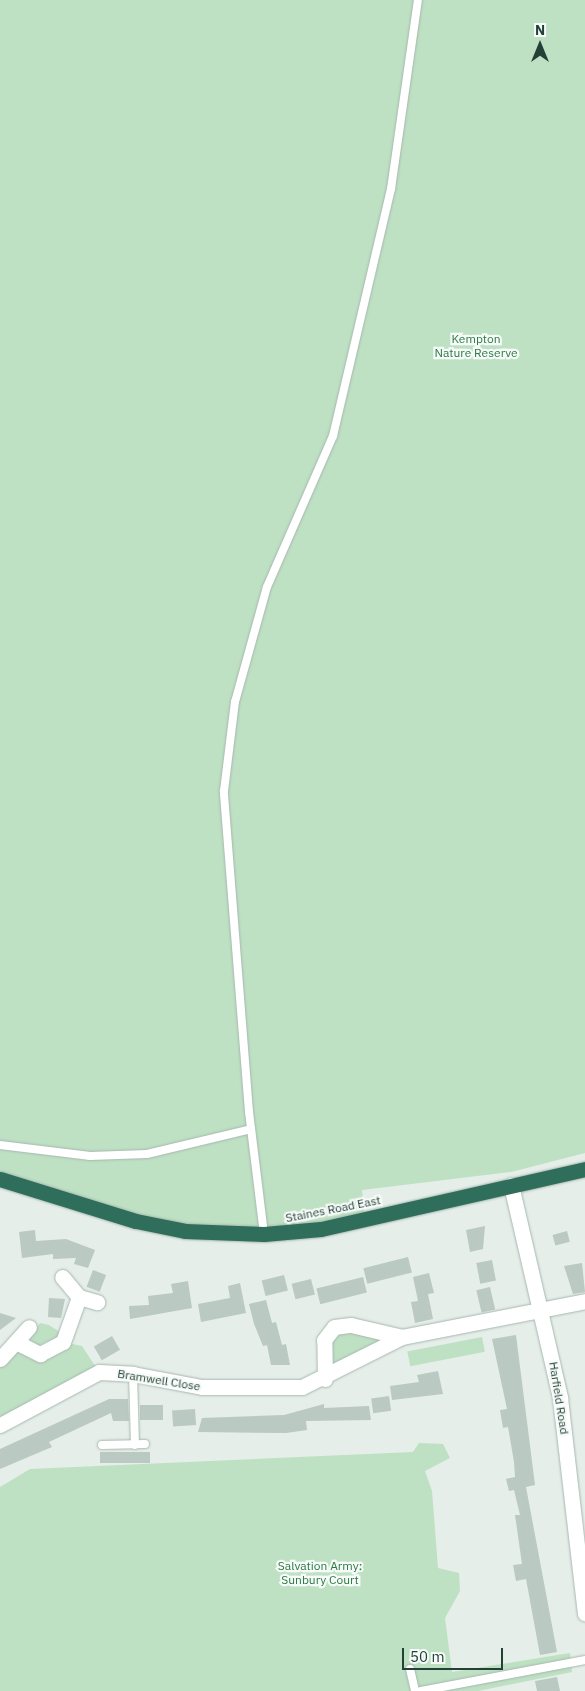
<!DOCTYPE html>
<style>
body{margin:0}
#map{position:relative;width:585px;height:1691px;overflow:hidden;background:#e5eee9;font-family:"IBM Plex Sans",sans-serif}
div>[style]{position:absolute}
[style*='--x']{left:calc(var(--x)*1px);top:calc(var(--y)*1px);width:calc(var(--w)*1px);rotate:calc(var(--a)*1deg)}
.green>*{inset:0;background:#bee0c3;transform-origin:0 0}
.building>*{inset:0;background:#bac9c2;transform-origin:0 0}
.roads{filter:drop-shadow(0 0 1px #a7b7b0) drop-shadow(0 0 1px #a7b7b0)}
.lane>*{height:8px;margin:-4px;padding:0 4px;transform-origin:4px;border-radius:4px;background:#fff}
.street>*{height:15px;margin:-7.5px;padding:0 7.5px;transform-origin:7.5px;border-radius:7.5px;background:#fff}
.highway>*{height:15px;margin:-7.5px;padding:0 7.5px;transform-origin:7.5px;border-radius:7.5px;background:#2e6e5a}
span{translate:-50% -50%;white-space:nowrap;text-align:center;line-height:1.15;-webkit-text-stroke:4.5px #f6faf8;paint-order:stroke}
.park-label{font-size:12px;color:#2c7942}
.street-label{font-size:12px;color:#234136}
.north{position:absolute;left:515px;top:20px;width:50px;height:50px;-webkit-text-stroke:4px #f6faf8;paint-order:stroke;rotate:0deg;font-size:14px;font-weight:700;line-height:20px;text-align:center;color:#234136}
.north::after{content:'';display:block;margin:auto;width:18px;height:22px;background:#234136;clip-path:polygon(50% 0,100% 100%,50% 72%,0 100%)}
.scale{position:absolute;left:402px;top:1648px;width:101px;height:22px;box-sizing:border-box;border:2px solid #234136;border-top:0;padding-left:6px;font-size:15px;line-height:18px;white-space:nowrap;color:#234136;-webkit-text-stroke:4px #f6faf8;paint-order:stroke}
</style>
<div id="map">
<div class="green">
<div style="clip-path:polygon(0 0,585px 0,585px 1153px,511px 1172px,362px 1190px,365px 1219px,321px 1229px,185px 1231px,0 1179px)"></div>
<div style="clip-path:polygon(40px 1323px,49px 1325px,63px 1334px,38px 1346px,32px 1344px,29px 1337px)"></div>
<div style="clip-path:polygon(334px 1327px,402px 1337px,325px 1379px)"></div>
<div style="left:482px;top:1337px;width:15px;height:76px;rotate:79deg"></div>
<div style="clip-path:polygon(63px 1342px,82px 1346px,99px 1372px,0 1425px,0 1359px,18px 1343px,29px 1351px)"></div>
<div style="clip-path:polygon(419px 1443px,443px 1444px,450px 1458px,425px 1471px,432px 1491px,438px 1568px,459px 1573px,460px 1591px,445px 1618px,452px 1672px,570px 1653px,572px 1672px,478px 1691px,0 1691px,0 1487px,30px 1469px,413px 1452px)"></div>
</div>
<div class="building">
<div style="clip-path:polygon(485px 1226px,483px 1249px,470px 1252px,466px 1230px)"></div>
<div style="clip-path:polygon(35px 1230px,36px 1241px,66px 1239px,95px 1250px,88px 1268px,74px 1264px,76px 1258px,53px 1259px,53px 1254px,22px 1258px,19px 1232px)"></div>
<div style="left:567px;top:1231px;width:11px;height:15px;rotate:75deg"></div>
<div style="left:408px;top:1257px;width:16px;height:46px;rotate:76deg"></div>
<div style="left:492px;top:1260px;width:21px;height:16px;rotate:79deg"></div>
<div style="clip-path:polygon(582px 1263px,585px 1292px,573px 1294px,564px 1266px)"></div>
<div style="left:93px;top:1270px;width:14px;height:18px;rotate:21deg"></div>
<div style="clip-path:polygon(429px 1273px,434px 1293px,428px 1294px,433px 1319px,415px 1323px,411px 1302px,418px 1301px,413px 1277px)"></div>
<div style="left:284px;top:1275px;width:16px;height:23px;rotate:76deg"></div>
<div style="left:363px;top:1277px;width:16px;height:48px;rotate:76deg"></div>
<div style="left:311px;top:1279px;width:16px;height:20px;rotate:76deg"></div>
<div style="clip-path:polygon(188px 1281px,192px 1308px,130px 1319px,129px 1306px,149px 1305px,148px 1296px,173px 1293px,171px 1284px)"></div>
<div style="clip-path:polygon(240px 1283px,246px 1313px,201px 1322px,198px 1304px,230px 1298px,228px 1286px)"></div>
<div style="left:490px;top:1287px;width:23px;height:14px;rotate:77deg"></div>
<div style="clip-path:polygon(49px 1298px,65px 1299px,61px 1318px,48px 1317px)"></div>
<div style="clip-path:polygon(266px 1300px,272px 1323px,276px 1322px,282px 1345px,286px 1344px,290px 1365px,271px 1365px,267px 1345px,263px 1346px,254px 1324px,249px 1304px)"></div>
<div style="clip-path:polygon(0 1313px,16px 1318px,0 1330px)"></div>
<div style="clip-path:polygon(516px 1335px,535px 1485px,526px 1487px,557px 1652px,540px 1655px,526px 1579px,516px 1581px,513px 1565px,522px 1564px,515px 1515px,520px 1515px,514px 1490px,509px 1491px,506px 1479px,515px 1477px,514px 1462px,508px 1427px,503px 1428px,500px 1410px,507px 1409px,492px 1339px)"></div>
<div style="left:112px;top:1336px;width:16px;height:21px;rotate:60deg"></div>
<div style="clip-path:polygon(438px 1371px,443px 1394px,392px 1400px,390px 1386px,419px 1382px,417px 1375px)"></div>
<div style="left:389px;top:1396px;width:15px;height:18px;rotate:82deg"></div>
<div style="clip-path:polygon(109px 1399px,128px 1399px,129px 1421px,113px 1421px,111px 1413px,49px 1442px,52px 1447px,0 1469px,0 1449px)"></div>
<div style="clip-path:polygon(324px 1404px,324px 1408px,369px 1406px,371px 1420px,306px 1421px,307px 1430px,286px 1433px,198px 1432px,202px 1418px,284px 1415px)"></div>
<div style="left:163px;top:1405px;width:15px;height:23px;rotate:90deg"></div>
<div style="left:195px;top:1409px;width:16px;height:23px;rotate:86deg"></div>
<div style="left:150px;top:1452px;width:11px;height:50px;rotate:90deg"></div>
<div style="clip-path:polygon(557px 1677px,560px 1691px,537px 1691px,535px 1681px)"></div>
</div>
<div class="roads">
<div class="lane">
<div style="--x:0;--y:1145;--w:91;--a:7"></div>
<div style="--x:90;--y:1156;--w:57;--a:-2"></div>
<div style="--x:147;--y:1154;--w:107;--a:-13.5"></div>
<div style="--x:264;--y:1234;--w:123;--a:-97"></div>
<div style="--x:249;--y:1112;--w:322;--a:-94.5"></div>
<div style="--x:224;--y:791;--w:90;--a:-83"></div>
<div style="--x:235;--y:702;--w:119;--a:-74.5"></div>
<div style="--x:267;--y:587;--w:165;--a:-66.4"></div>
<div style="--x:333;--y:436;--w:254;--a:-76.8"></div>
<div style="--x:391;--y:189;--w:191;--a:-81.9"></div>
<div style="--x:133;--y:1374;--w:71;--a:88.4"></div>
<div style="--x:102;--y:1445;--w:43;--a:-1.3"></div>
<div style="--x:410;--y:1669;--w:23;--a:77"></div>
<div style="--x:421;--y:1691;--w:167;--a:-10.7"></div>
</div>
<div class="street">
<div style="--x:511;--y:1185;--w:219;--a:77"></div>
<div style="--x:560;--y:1398;--w:217;--a:83.4"></div>
<div style="--x:79;--y:1297;--w:19;--a:16"></div>
<div style="--x:18;--y:1343;--w:25;--a:27"></div>
<div style="--x:40;--y:1354;--w:26;--a:-28"></div>
<div style="--x:63;--y:1342;--w:48;--a:-70.4"></div>
<div style="--x:79;--y:1297;--w:26;--a:-130"></div>
<div style="--x:0;--y:1359;--w:43;--a:-47.8"></div>
<div style="--x:325;--y:1379;--w:39;--a:-91"></div>
<div style="--x:324;--y:1340;--w:16;--a:-52"></div>
<div style="--x:334;--y:1327;--w:17;--a:-7"></div>
<div style="--x:351;--y:1325;--w:52;--a:13.2"></div>
<div style="--x:0;--y:1425;--w:112;--a:-28.2"></div>
<div style="--x:99;--y:1372;--w:34;--a:3"></div>
<div style="--x:133;--y:1374;--w:70;--a:10.7"></div>
<div style="--x:202;--y:1387;--w:100;--a:0"></div>
<div style="--x:302;--y:1387;--w:112;--a:-26.6"></div>
<div style="--x:402;--y:1337;--w:187;--a:-11.1"></div>
</div>
<div class="highway">
<div style="--x:0;--y:1179;--w:142;--a:17.2"></div>
<div style="--x:136;--y:1221;--w:50;--a:11.5"></div>
<div style="--x:185;--y:1231;--w:79;--a:2.2"></div>
<div style="--x:264;--y:1234;--w:57;--a:-5"></div>
<div style="--x:321;--y:1229;--w:271;--a:-12.8"></div>
</div>
</div>
<div class="park-label">
<span style="left:476px;top:346px">Kempton<br>Nature Reserve</span>
<span style="left:320px;top:1573px">Salvation Army:<br>Sunbury Court</span>
</div>
<div class="street-label">
<span style="left:333px;top:1209px;rotate:-11deg">Staines Road East</span>
<span style="left:159px;top:1380px;rotate:9deg">Bramwell Close</span>
<span style="left:559px;top:1398px;rotate:81deg">Harfield Road</span>
</div>
<div class="north">N</div>
<div class="scale">50 m</div>
</div>
